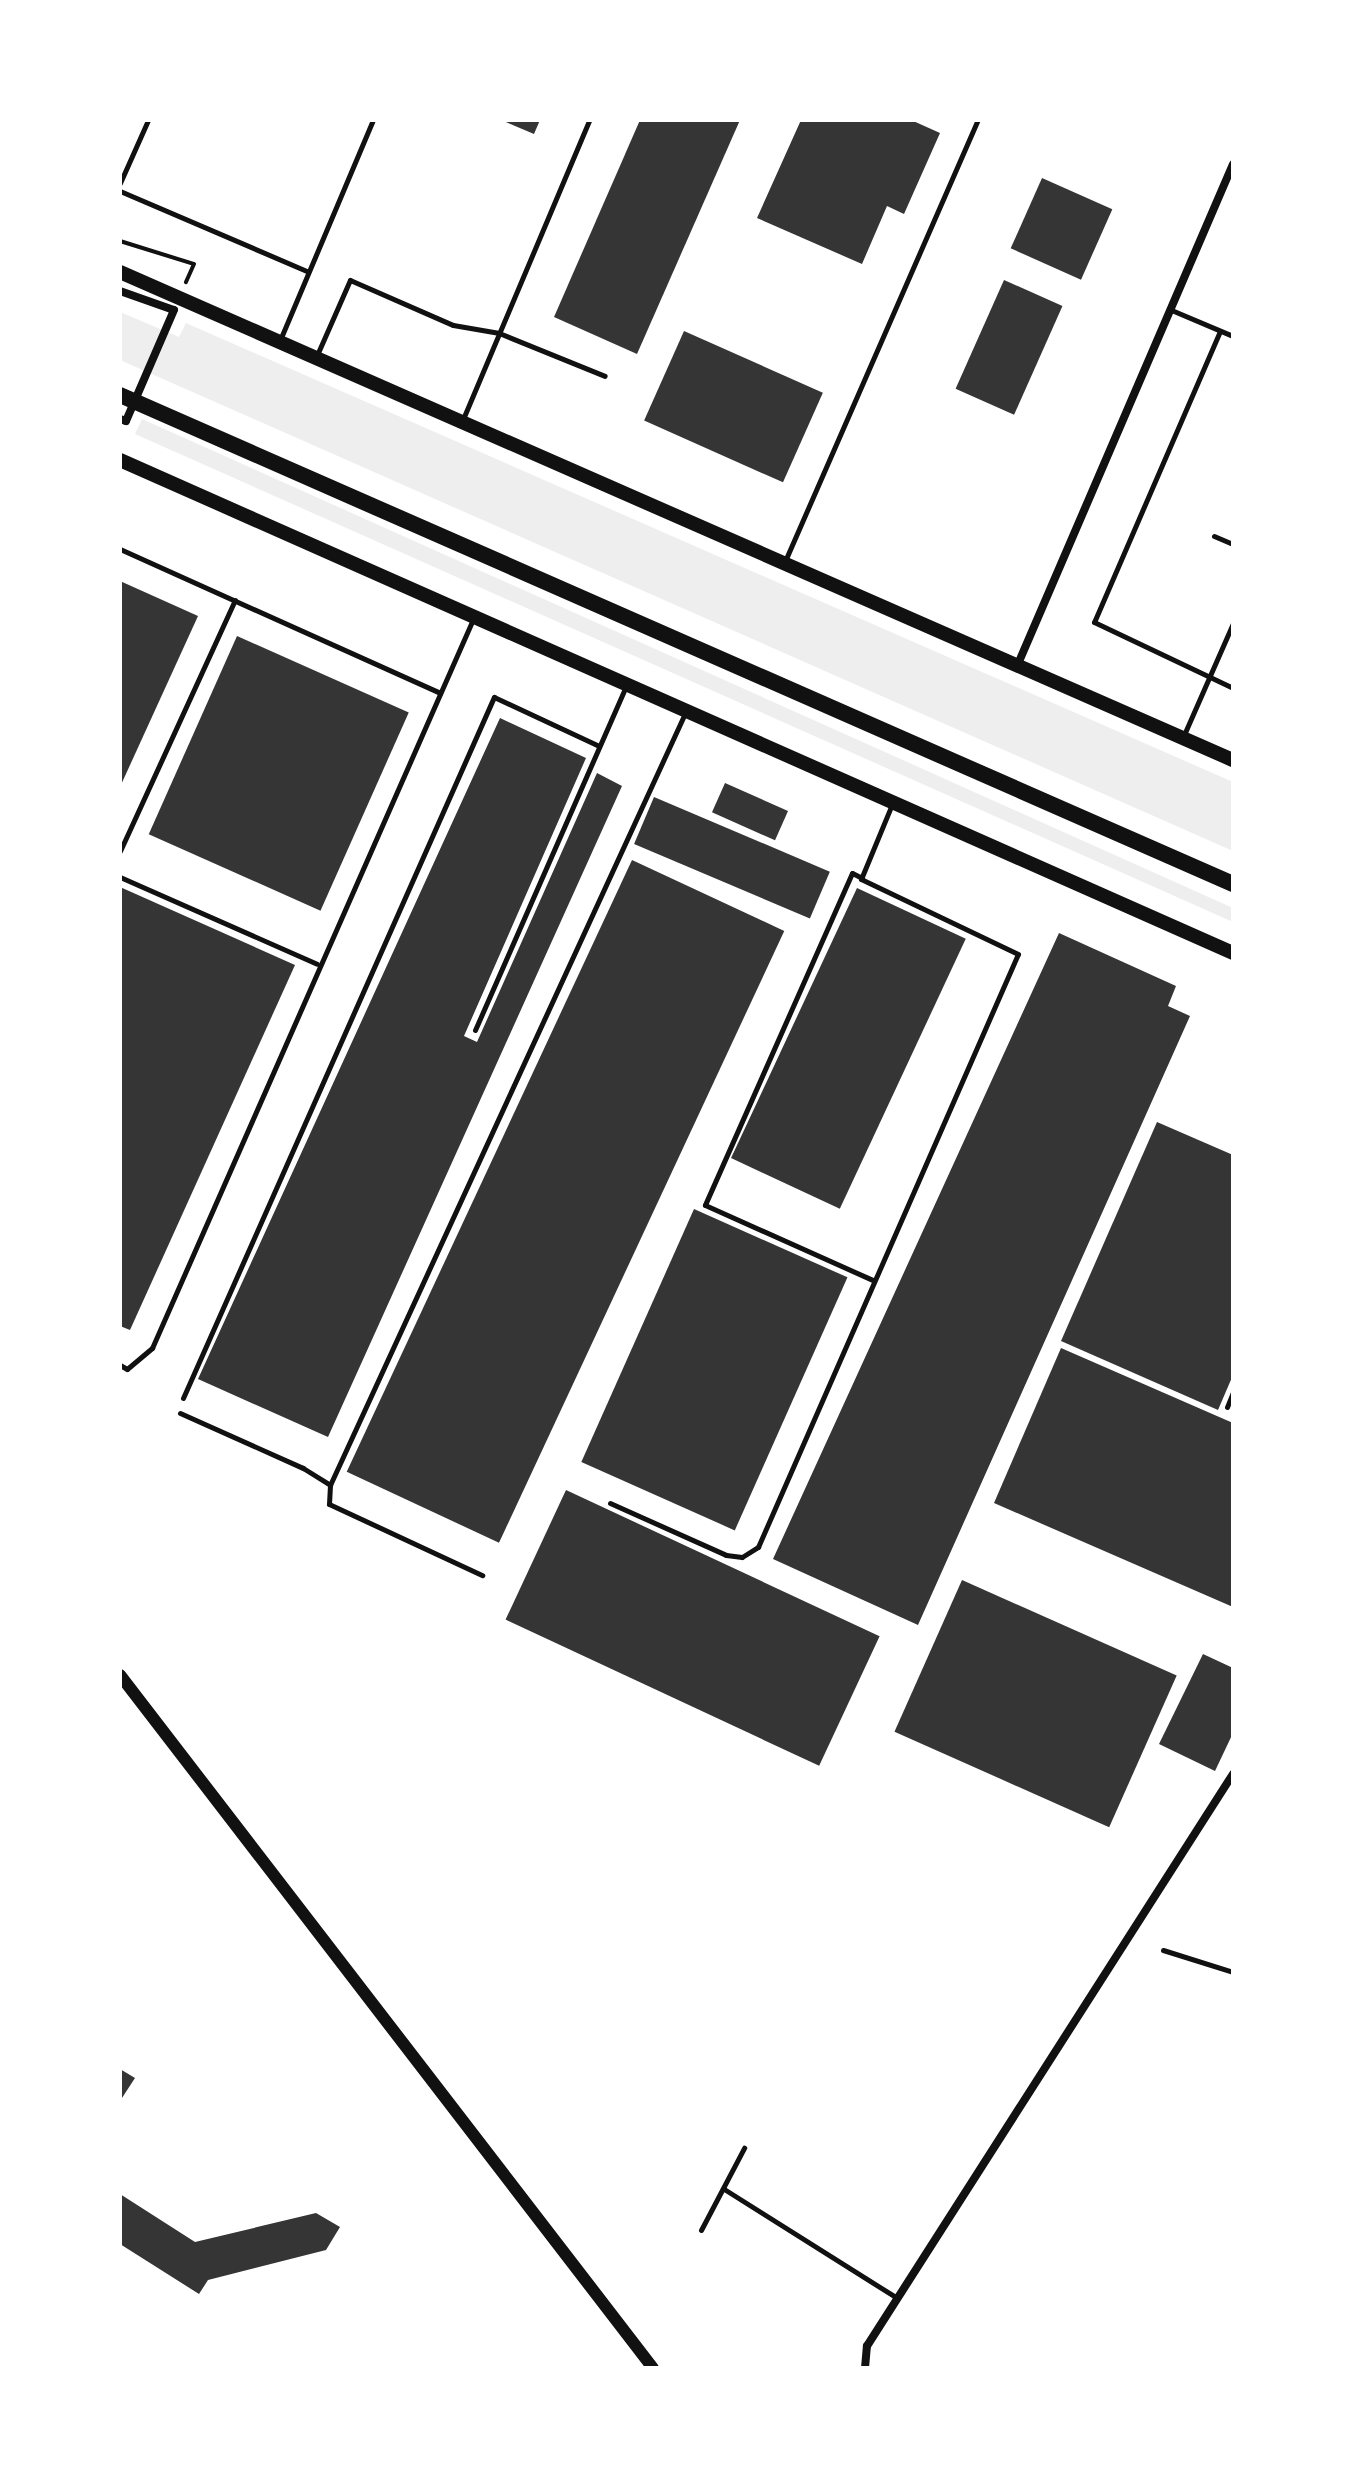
<!DOCTYPE html>
<style>
body{margin:0}
#map{position:relative;width:1353px;height:2488px;overflow:hidden;background:#fff;font-family:Cabin,sans-serif}
div>[style]{position:absolute}
[style*='--x']{left:calc(var(--x)*1px);top:calc(var(--y)*1px);width:calc(var(--w)*1px);rotate:calc(var(--a)*1deg)}
.green>*{inset:0;background:#eee}
.building>*{inset:0;background:#353535;transform-origin:0 0}
.path>*{height:4px;margin:-2px;padding:0 2px;transform-origin:2px;border-radius:2px;background:#111}
.service>*{height:5px;margin:-2.5px;padding:0 2.5px;transform-origin:2.5px;border-radius:2.5px;background:#111}
.minor>*{height:8px;margin:-4px;padding:0 4px;transform-origin:4px;border-radius:4px;background:#111}
.tertiary>*{height:12px;margin:-6px;padding:0 6px;transform-origin:6px;border-radius:6px;background:#111}
.secondary>*{height:14px;margin:-7px;padding:0 7px;transform-origin:7px;border-radius:7px;background:#111}
.trunk>*{height:16px;margin:-8px;padding:0 8px;transform-origin:8px;border-radius:8px;background:#111}
span{translate:-50% -50%;white-space:nowrap;text-align:center;line-height:1.15;-webkit-text-stroke:8px #fff;paint-order:stroke}
.frame{position:absolute;inset:0;border:122px solid #fff;pointer-events:none}
</style>
<div id="map">
<div class="green">
<div style="clip-path:polygon(120px 312px,179px 337px,186px 323px,1233px 782px,1233px 851px,120px 360px)"></div>
<div style="clip-path:polygon(142px 419px,1233px 908px,1233px 922px,135px 434px)"></div>
</div>
<div class="building">
<div style="clip-path:polygon(501px 120px,540px 120px,534px 134px)"></div>
<div style="clip-path:polygon(640px 120px,740px 120px,637px 354px,554px 317px)"></div>
<div style="clip-path:polygon(801px 120px,911px 120px,940px 133px,904px 214px,887px 206px,862px 264px,757px 218px)"></div>
<div style="left:1042px;top:178px;width:77px;height:77px;rotate:24deg"></div>
<div style="left:1004px;top:280px;width:64px;height:119px;rotate:24deg"></div>
<div style="left:684px;top:331px;width:152px;height:98px;rotate:24deg"></div>
<div style="clip-path:polygon(120px 581px,198px 616px,120px 787px)"></div>
<div style="left:237px;top:636px;width:188px;height:217px;rotate:24deg"></div>
<div style="clip-path:polygon(500px 718px,586px 758px,464px 1036px,477px 1042px,597px 773px,622px 786px,328px 1437px,198px 1379px)"></div>
<div style="left:725px;top:783px;width:69px;height:32px;rotate:24deg"></div>
<div style="left:654px;top:797px;width:191px;height:51px;rotate:23deg"></div>
<div style="left:632px;top:860px;width:168px;height:675px;rotate:25deg"></div>
<div style="clip-path:polygon(120px 887px,295px 965px,130px 1330px,120px 1326px)"></div>
<div style="left:857px;top:888px;width:120px;height:298px;rotate:25deg"></div>
<div style="clip-path:polygon(1059px 933px,1176px 986px,1168px 1006px,1190px 1016px,918px 1625px,773px 1559px)"></div>
<div style="clip-path:polygon(1157px 1122px,1233px 1155px,1233px 1375px,1218px 1410px,1061px 1341px)"></div>
<div style="left:694px;top:1209px;width:168px;height:277px;rotate:24deg"></div>
<div style="clip-path:polygon(1061px 1348px,1233px 1423px,1233px 1607px,994px 1503px)"></div>
<div style="left:566px;top:1490px;width:346px;height:143px;rotate:25deg"></div>
<div style="left:962px;top:1580px;width:235px;height:166px;rotate:24deg"></div>
<div style="clip-path:polygon(1203px 1654px,1233px 1668px,1233px 1733px,1215px 1771px,1159px 1744px)"></div>
<div style="clip-path:polygon(120px 2069px,135px 2078px,120px 2101px)"></div>
<div style="clip-path:polygon(120px 2194px,195px 2242px,316px 2213px,340px 2227px,326px 2250px,208px 2280px,199px 2294px,120px 2244px)"></div>
</div>
<div class="path">
<div style="--x:120;--y:241;--w:77;--a:17.3"></div>
<div style="--x:194;--y:264;--w:20;--a:114"></div>
</div>
<div class="service">
<div style="--x:120;--y:183;--w:69;--a:-66"></div>
<div style="--x:120;--y:191;--w:203;--a:23.2"></div>
<div style="--x:1169;--y:309;--w:69;--a:22.9"></div>
<div style="--x:1220;--y:331;--w:317;--a:113.4"></div>
<div style="--x:1094;--y:622;--w:154;--a:25.4"></div>
<div style="--x:280;--y:340;--w:239;--a:-67.1"></div>
<div style="--x:317;--y:355;--w:82;--a:-66.3"></div>
<div style="--x:350;--y:280;--w:112;--a:23.6"></div>
<div style="--x:453;--y:325;--w:47;--a:9.9"></div>
<div style="--x:499;--y:333;--w:114;--a:22.1"></div>
<div style="--x:463;--y:419;--w:324;--a:-67.1"></div>
<div style="--x:1214;--y:536;--w:21;--a:23"></div>
<div style="--x:120;--y:549;--w:351;--a:24.2"></div>
<div style="--x:785;--y:561;--w:481;--a:-66.4"></div>
<div style="--x:1183;--y:737;--w:124;--a:-66.3"></div>
<div style="--x:120;--y:851;--w:276;--a:-65.4"></div>
<div style="--x:120;--y:877;--w:215;--a:23.8"></div>
<div style="--x:862;--y:878;--w:11;--a:-153"></div>
<div style="--x:852;--y:873;--w:363;--a:113.9"></div>
<div style="--x:705;--y:1205;--w:184;--a:24.1"></div>
<div style="--x:475;--y:1030;--w:376;--a:-66.3"></div>
<div style="--x:120;--y:1365;--w:8;--a:30"></div>
<div style="--x:127;--y:1369;--w:33;--a:-40"></div>
<div style="--x:152;--y:1348;--w:799;--a:-66.23"></div>
<div style="--x:183;--y:1398;--w:767;--a:-66.08"></div>
<div style="--x:494;--y:697;--w:116;--a:25"></div>
<div style="--x:1227;--y:1407;--w:16;--a:-68"></div>
<div style="--x:180;--y:1413;--w:135;--a:24.1"></div>
<div style="--x:303;--y:1468;--w:32;--a:32"></div>
<div style="--x:330;--y:1485;--w:19;--a:93"></div>
<div style="--x:329;--y:1504;--w:169;--a:24.9"></div>
<div style="--x:330;--y:1485;--w:850;--a:-65.3"></div>
<div style="--x:610;--y:1503;--w:127;--a:24.1"></div>
<div style="--x:726;--y:1555;--w:16;--a:7"></div>
<div style="--x:742;--y:1557;--w:19;--a:-32"></div>
<div style="--x:758;--y:1547;--w:647;--a:-66.33"></div>
<div style="--x:1018;--y:954;--w:174;--a:-154.5"></div>
<div style="--x:861;--y:879;--w:81;--a:-67.5"></div>
<div style="--x:1163;--y:1950;--w:73;--a:17.4"></div>
<div style="--x:724;--y:2189;--w:204;--a:32.2"></div>
<div style="--x:701;--y:2230;--w:93;--a:-62.3"></div>
</div>
<div class="minor">
<div style="--x:120;--y:291;--w:57;--a:19.4"></div>
<div style="--x:174;--y:310;--w:121;--a:113.4"></div>
<div style="--x:126;--y:421;--w:6;--a:-162"></div>
<div style="--x:1018;--y:664;--w:544;--a:-66.73"></div>
<div style="--x:865;--y:2368;--w:22;--a:-85"></div>
<div style="--x:867;--y:2346;--w:679;--a:-57.39"></div>
</div>
<div class="tertiary">
<div style="--x:120;--y:1675;--w:874;--a:52.44"></div>
</div>
<div class="secondary">
<div style="--x:120;--y:272;--w:1215;--a:23.68"></div>
<div style="--x:120;--y:460;--w:1217;--a:23.89"></div>
</div>
<div class="trunk">
<div style="--x:120;--y:395;--w:1216;--a:23.72"></div>
</div>
<div class="frame"></div>
</div>
